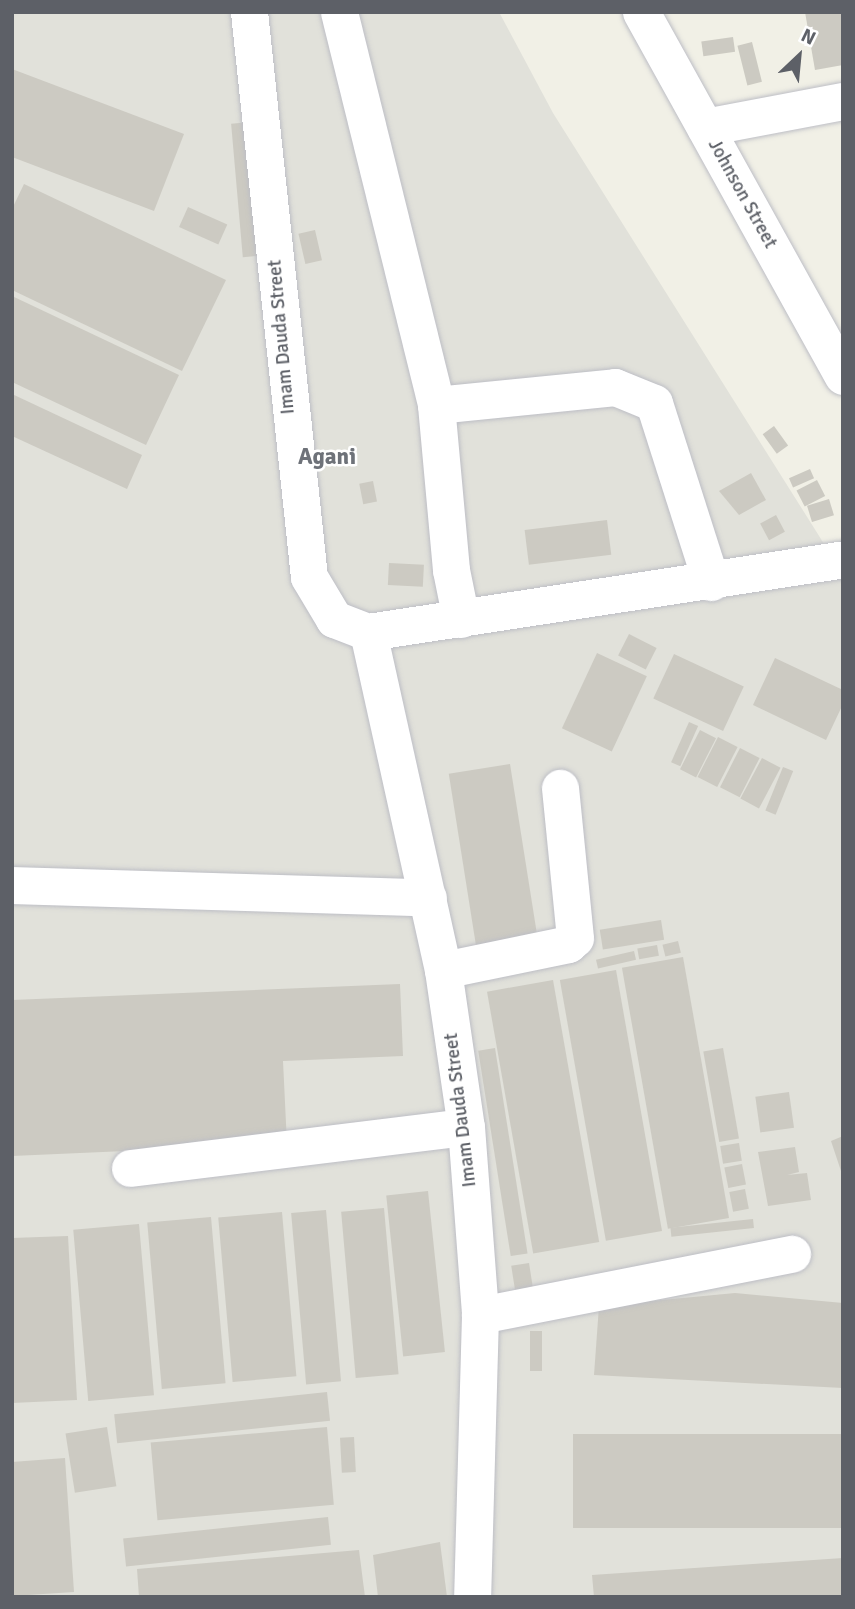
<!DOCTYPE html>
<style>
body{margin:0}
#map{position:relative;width:855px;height:1609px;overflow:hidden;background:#f1f0e6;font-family:Signika,sans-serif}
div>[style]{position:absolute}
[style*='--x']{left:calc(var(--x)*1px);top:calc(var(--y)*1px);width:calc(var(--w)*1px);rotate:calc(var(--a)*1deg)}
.industrial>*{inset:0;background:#e1e1da}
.building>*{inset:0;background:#cccac2;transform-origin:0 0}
.roads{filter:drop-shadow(0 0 2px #bdbec5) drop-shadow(0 0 2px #bdbec5)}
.minor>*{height:37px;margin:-18.5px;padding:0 18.5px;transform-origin:18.5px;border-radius:18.5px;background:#fff}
span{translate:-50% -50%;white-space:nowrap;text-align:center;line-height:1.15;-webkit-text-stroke:5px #fff;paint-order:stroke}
.street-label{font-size:19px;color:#5d6067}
.quarter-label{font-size:23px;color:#6e7279;font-weight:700}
.frame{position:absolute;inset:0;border:14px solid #5d6067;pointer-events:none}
.north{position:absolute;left:764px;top:21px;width:70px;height:70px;-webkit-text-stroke:5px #fff;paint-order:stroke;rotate:26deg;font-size:19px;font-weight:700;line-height:28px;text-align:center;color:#5d6067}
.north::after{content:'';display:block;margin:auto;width:24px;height:32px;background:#5d6067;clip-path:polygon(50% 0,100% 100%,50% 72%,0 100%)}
</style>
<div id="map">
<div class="industrial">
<div style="clip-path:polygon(12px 12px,499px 12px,553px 113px,843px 574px,843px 1597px,12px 1597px)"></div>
</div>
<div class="building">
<div style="clip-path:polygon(805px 12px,843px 12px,843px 65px,815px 70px)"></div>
<div style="left:733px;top:37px;width:15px;height:32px;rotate:82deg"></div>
<div style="left:752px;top:42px;width:41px;height:15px;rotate:76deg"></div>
<div style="clip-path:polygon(12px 69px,184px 134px,154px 211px,12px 157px)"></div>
<div style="left:263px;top:121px;width:134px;height:32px;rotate:85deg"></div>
<div style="clip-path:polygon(24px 184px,226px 280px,182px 371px,12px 290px,12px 209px)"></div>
<div style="left:188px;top:207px;width:43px;height:22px;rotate:24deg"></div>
<div style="left:315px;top:230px;width:31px;height:17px;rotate:77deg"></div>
<div style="clip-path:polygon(12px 296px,179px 375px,146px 445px,12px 382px)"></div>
<div style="clip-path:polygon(12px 394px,142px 455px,127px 489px,12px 436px)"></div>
<div style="left:774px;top:426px;width:24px;height:14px;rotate:54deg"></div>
<div style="left:810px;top:469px;width:10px;height:23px;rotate:66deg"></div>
<div style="clip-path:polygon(751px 473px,766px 500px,739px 515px,719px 491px)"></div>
<div style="left:817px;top:480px;width:18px;height:23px;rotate:63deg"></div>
<div style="left:373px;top:481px;width:21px;height:14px;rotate:79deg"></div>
<div style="left:829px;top:499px;width:17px;height:23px;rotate:73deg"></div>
<div style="left:776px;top:515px;width:19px;height:18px;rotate:62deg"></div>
<div style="left:607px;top:520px;width:35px;height:83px;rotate:83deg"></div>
<div style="left:389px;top:563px;width:35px;height:22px;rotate:3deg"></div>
<div style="left:629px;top:634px;width:31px;height:24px;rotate:27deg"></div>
<div style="left:597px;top:653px;width:55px;height:83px;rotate:25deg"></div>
<div style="left:674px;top:654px;width:77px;height:49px;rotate:25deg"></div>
<div style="clip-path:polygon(775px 658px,843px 690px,843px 704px,826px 740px,753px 705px)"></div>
<div style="left:689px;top:722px;width:10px;height:44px;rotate:24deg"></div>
<div style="left:700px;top:730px;width:18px;height:44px;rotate:27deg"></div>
<div style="left:718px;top:737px;width:22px;height:45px;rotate:27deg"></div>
<div style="left:740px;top:748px;width:22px;height:44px;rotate:27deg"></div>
<div style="left:762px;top:758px;width:21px;height:46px;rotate:28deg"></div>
<div style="left:510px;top:764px;width:176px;height:62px;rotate:81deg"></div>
<div style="left:783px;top:767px;width:11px;height:47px;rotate:22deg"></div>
<div style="left:661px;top:920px;width:20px;height:62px;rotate:81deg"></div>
<div style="left:678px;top:941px;width:12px;height:16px;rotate:76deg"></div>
<div style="left:657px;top:945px;width:11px;height:20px;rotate:80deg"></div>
<div style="left:634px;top:951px;width:9px;height:39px;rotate:77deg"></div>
<div style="left:683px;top:957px;width:265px;height:62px;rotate:80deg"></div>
<div style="left:616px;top:970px;width:265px;height:57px;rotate:80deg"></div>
<div style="left:553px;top:980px;width:266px;height:67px;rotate:80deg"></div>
<div style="clip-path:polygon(400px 984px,403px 1056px,283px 1061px,287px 1144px,12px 1156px,12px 1000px)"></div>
<div style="left:495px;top:1048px;width:208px;height:17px;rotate:81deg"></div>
<div style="left:723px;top:1048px;width:92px;height:20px;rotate:80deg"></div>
<div style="left:789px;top:1092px;width:36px;height:34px;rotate:82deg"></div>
<div style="clip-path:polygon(843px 1136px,843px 1174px,842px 1174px,831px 1141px)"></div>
<div style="left:739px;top:1143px;width:18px;height:19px;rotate:81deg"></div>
<div style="clip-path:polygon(795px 1147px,799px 1172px,787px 1175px,807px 1173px,811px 1200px,768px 1206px,758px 1152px)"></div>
<div style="left:742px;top:1164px;width:21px;height:18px;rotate:79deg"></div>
<div style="left:745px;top:1189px;width:20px;height:16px;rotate:79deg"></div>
<div style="left:428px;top:1191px;width:162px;height:42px;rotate:84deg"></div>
<div style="left:384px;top:1208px;width:167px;height:43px;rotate:85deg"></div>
<div style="left:326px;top:1210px;width:172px;height:35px;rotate:85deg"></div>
<div style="left:282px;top:1212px;width:165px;height:64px;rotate:85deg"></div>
<div style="left:211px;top:1217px;width:167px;height:64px;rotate:85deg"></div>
<div style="left:753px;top:1219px;width:9px;height:83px;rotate:84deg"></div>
<div style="left:139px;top:1224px;width:172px;height:66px;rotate:85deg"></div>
<div style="clip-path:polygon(68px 1236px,77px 1400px,12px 1403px,12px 1238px)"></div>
<div style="left:529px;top:1263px;width:30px;height:18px;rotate:81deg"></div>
<div style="clip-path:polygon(735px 1293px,843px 1303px,843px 1388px,594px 1375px,599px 1306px)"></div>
<div style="left:530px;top:1331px;width:12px;height:40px"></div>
<div style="left:327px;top:1392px;width:29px;height:214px;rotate:84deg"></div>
<div style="left:107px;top:1427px;width:60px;height:42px;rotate:81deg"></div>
<div style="left:327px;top:1427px;width:78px;height:177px;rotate:85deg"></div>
<div style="left:843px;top:1434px;width:94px;height:270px;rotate:90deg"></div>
<div style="left:354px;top:1437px;width:35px;height:14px;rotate:87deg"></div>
<div style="clip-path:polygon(65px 1458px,74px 1592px,12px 1596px,12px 1462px)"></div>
<div style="left:328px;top:1517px;width:28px;height:206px;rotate:84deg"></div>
<div style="clip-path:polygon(440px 1542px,447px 1597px,378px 1597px,373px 1555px)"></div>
<div style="clip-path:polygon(359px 1550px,365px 1597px,139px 1597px,137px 1569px)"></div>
<div style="clip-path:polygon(843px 1558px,843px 1597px,594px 1597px,592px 1575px)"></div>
</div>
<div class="roads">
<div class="minor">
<div style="--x:249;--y:12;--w:568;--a:83.94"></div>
<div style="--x:309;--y:577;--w:49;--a:59.2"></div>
<div style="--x:334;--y:619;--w:36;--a:21"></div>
<div style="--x:368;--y:632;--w:346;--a:77.5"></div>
<div style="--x:443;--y:970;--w:159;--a:81.7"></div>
<div style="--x:466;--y:1127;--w:189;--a:85.7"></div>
<div style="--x:480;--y:1315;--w:282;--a:91.6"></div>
<div style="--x:339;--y:12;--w:405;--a:76.1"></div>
<div style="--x:436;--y:405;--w:166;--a:84.8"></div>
<div style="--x:451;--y:570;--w:50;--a:78.5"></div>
<div style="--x:641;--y:12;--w:416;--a:61"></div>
<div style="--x:705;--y:127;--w:140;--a:-10.7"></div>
<div style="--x:436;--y:405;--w:180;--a:-5.7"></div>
<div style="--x:615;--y:387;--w:42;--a:22.3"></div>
<div style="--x:654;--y:403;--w:188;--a:72.3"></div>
<div style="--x:368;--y:632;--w:481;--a:-8.7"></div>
<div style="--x:12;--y:885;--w:416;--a:1.7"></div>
<div style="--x:443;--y:970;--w:128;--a:-11.7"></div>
<div style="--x:568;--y:944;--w:9;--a:-41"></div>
<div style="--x:575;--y:938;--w:151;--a:-95.7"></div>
<div style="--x:130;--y:1168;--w:338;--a:-7"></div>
<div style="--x:480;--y:1315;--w:318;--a:-11.1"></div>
</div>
</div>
<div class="street-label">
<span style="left:742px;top:194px;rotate:61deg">Johnson Street</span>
<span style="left:282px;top:337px;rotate:-95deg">Imam Dauda Street</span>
<span style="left:461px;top:1110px;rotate:-97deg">Imam Dauda Street</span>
</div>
<div class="quarter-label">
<span style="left:327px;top:457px">Agani</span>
</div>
<div class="frame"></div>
<div class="north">N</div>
</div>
